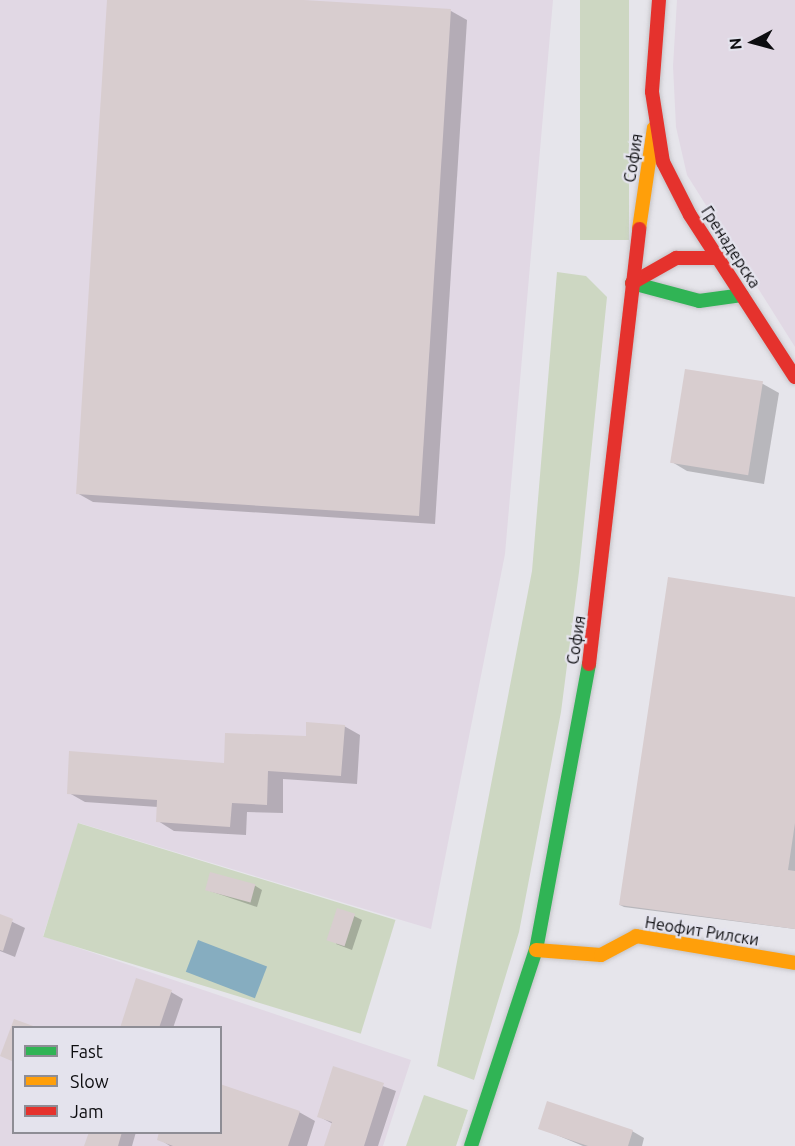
<!DOCTYPE html>
<meta charset="utf-8">
<style>
body{margin:0}
#map{position:relative;width:795px;height:1146px;overflow:hidden;background:#e6e5eb;font-family:Ubuntu,sans-serif}
div>[style]{position:absolute}
[style*='--x']{left:calc(var(--x)*1px);top:calc(var(--y)*1px);width:calc(var(--w)*1px);rotate:calc(var(--a)*1deg)}
.industrial>*{inset:0;background:#e1d8e4}
.green>*{inset:0;background:#cdd7c2;transform-origin:0 0}
.water>*{inset:0;background:#86adc0;transform-origin:0 0}
.shadow>*{inset:0;background:#0003}
.building>*{inset:0;background:#d8cdcf;transform-origin:0 0}
.roads{filter:drop-shadow(0 0 2px #c4c3c7) drop-shadow(0 0 2px #c4c3c7)}
.fast>*{height:14px;margin:-7px;padding:0 7px;transform-origin:7px;border-radius:7px;background:#30b455}
.slow>*{height:14px;margin:-7px;padding:0 7px;transform-origin:7px;border-radius:7px;background:#ff9f0a}
.jam>*{height:14px;margin:-7px;padding:0 7px;transform-origin:7px;border-radius:7px;background:#e5322d}
span{translate:-50% -50%;white-space:nowrap;text-align:center;line-height:1.15;-webkit-text-stroke:4.5px #e4e3ed;paint-order:stroke}
.street-label{font-size:16px;color:#0d0d10}
.legend{position:absolute;left:12px;top:1026px;width:210px;height:108px;box-sizing:border-box;background:#e4e3ed;border:2px solid #8e8d95;margin:0;padding:8px 10px;list-style:none;font-size:18px;color:#0d0d10}
.legend li{display:flex;align-items:center;gap:12px;height:30px}
.legend b{width:30px;border:2px solid #8e8d95}
.north{position:absolute;left:723px;top:12px;width:60px;height:60px;-webkit-text-stroke:4px #e4e3ed;paint-order:stroke;rotate:264deg;font-size:16px;font-weight:700;line-height:24px;text-align:center;color:#0d0d10}
.north::after{content:'';display:block;margin:auto;width:21px;height:27px;background:#0d0d10;clip-path:polygon(50% 0,100% 100%,50% 72%,0 100%)}
</style>
<div id="map">
<div class="industrial">
<div style="clip-path:polygon(evenodd,0 0,553px 0,505px 554px,431px 929px,79px 823px,43px 936px,411px 1060px,383px 1146px,0 1146px,0 0,14px 1028px,220px 1028px,220px 1132px,14px 1132px,14px 1028px)"></div>
<div style="clip-path:polygon(677px 0,795px 0,795px 347px,687px 175px,676px 127px,673px 66px)"></div>
</div>
<div class="green">
<div style="left:580px;top:0;width:49px;height:240px"></div>
<div style="clip-path:polygon(557px 272px,586px 276px,607px 297px,579px 572px,561px 712px,519px 932px,474px 1080px,437px 1066px,532px 571px)"></div>
<div style="left:78px;top:823px;width:332px;height:119px;rotate:17deg"></div>
<div style="clip-path:polygon(424px 1095px,468px 1110px,456px 1146px,406px 1146px)"></div>
</div>
<div class="water">
<div style="left:198px;top:940px;width:74px;height:34px;rotate:21deg"></div>
</div>
<div class="shadow">
<div style="clip-path:polygon(108px 0,280px 0,451px 11px,467px 20px,435px 524px,93px 502px,77px 493px)"></div>
<div style="clip-path:polygon(686px 371px,763px 384px,779px 393px,764px 484px,687px 471px,672px 462px)"></div>
<div style="clip-path:polygon(795px 598px,795px 929px,624px 907px,620px 905px)"></div>
<div style="clip-path:polygon(344px 726px,360px 735px,357px 784px,283px 779px,283px 813px,247px 812px,246px 835px,174px 831px,158px 821px,158px 807px,85px 802px,69px 793px,226px 765px)"></div>
<div style="clip-path:polygon(254px 885px,262px 890px,257px 907px,207px 890px)"></div>
<div style="clip-path:polygon(0 916px,25px 928px,15px 957px,0 951px)"></div>
<div style="clip-path:polygon(354px 916px,362px 920px,352px 950px,336px 944px)"></div>
<div style="clip-path:polygon(171px 992px,183px 999px,173px 1028px,121px 1028px)"></div>
<div style="clip-path:polygon(334px 1068px,396px 1091px,378px 1146px,326px 1146px,333px 1124px,318px 1116px)"></div>
<div style="clip-path:polygon(299px 1112px,315px 1121px,307px 1146px,170px 1146px,159px 1139px,220px 1132px)"></div>
<div style="clip-path:polygon(540px 1128px,632px 1131px,644px 1138px,642px 1146px,583px 1146px)"></div>
<div style="clip-path:polygon(91px 1132px,136px 1132px,132px 1146px,86px 1146px)"></div>
</div>
<div class="building">
<div style="clip-path:polygon(107px 0,304px 0,451px 9px,419px 516px,76px 494px)"></div>
<div style="left:685px;top:369px;width:79px;height:95px;rotate:9deg"></div>
<div style="clip-path:polygon(668px 577px,795px 597px,795px 823px,788px 870px,795px 871px,795px 929px,619px 905px)"></div>
<div style="clip-path:polygon(306px 722px,345px 725px,341px 776px,268px 771px,267px 805px,232px 803px,230px 827px,156px 822px,157px 800px,67px 794px,69px 751px,224px 763px,225px 733px,306px 736px)"></div>
<div style="left:210px;top:872px;width:47px;height:19px;rotate:15deg"></div>
<div style="left:337px;top:908px;width:19px;height:34px;rotate:18deg"></div>
<div style="clip-path:polygon(0 914px,13px 919px,3px 951px,0 950px)"></div>
<div style="clip-path:polygon(136px 978px,172px 990px,159px 1028px,120px 1028px)"></div>
<div style="clip-path:polygon(14px 1019px,36px 1027px,14px 1028px,14px 1062px,0 1056px)"></div>
<div style="clip-path:polygon(333px 1066px,384px 1083px,364px 1146px,324px 1146px,332px 1122px,317px 1117px)"></div>
<div style="clip-path:polygon(220px 1084px,300px 1111px,288px 1146px,173px 1146px,157px 1140px,159px 1132px,220px 1132px)"></div>
<div style="clip-path:polygon(547px 1101px,633px 1130px,628px 1146px,588px 1146px,538px 1129px)"></div>
<div style="clip-path:polygon(89px 1132px,122px 1132px,118px 1146px,84px 1146px)"></div>
</div>
<div class="roads">
<div class="fast">
<div style="--x:632;--y:283;--w:69;--a:15"></div>
<div style="--x:699;--y:301;--w:43;--a:-7.9"></div>
<div style="--x:471;--y:1146;--w:206;--a:-71.7"></div>
<div style="--x:536;--y:950;--w:291;--a:-79.5"></div>
</div>
<div class="slow">
<div style="--x:639;--y:229;--w:102;--a:-81.6"></div>
<div style="--x:536;--y:950;--w:65;--a:4.4"></div>
<div style="--x:601;--y:955;--w:40;--a:-28"></div>
<div style="--x:636;--y:936;--w:161;--a:9.6"></div>
</div>
<div class="jam">
<div style="--x:659;--y:0;--w:92;--a:94.4"></div>
<div style="--x:652;--y:92;--w:71;--a:81.1"></div>
<div style="--x:663;--y:162;--w:59;--a:63"></div>
<div style="--x:690;--y:215;--w:193;--a:57.1"></div>
<div style="--x:632;--y:283;--w:51;--a:-29.6"></div>
<div style="--x:676;--y:258;--w:42;--a:0"></div>
<div style="--x:589;--y:664;--w:438;--a:-83.4"></div>
</div>
</div>
<div class="street-label">
<span style="left:633px;top:158px;rotate:-81deg">София</span>
<span style="left:731px;top:247px;rotate:57deg">Гренадерска</span>
<span style="left:576px;top:640px;rotate:-81deg">София</span>
<span style="left:702px;top:931px;rotate:9deg">Неофит Рилски</span>
</div>
<ul class="legend">
<li><b style="height:8px;background:#30b455"></b>Fast</li>
<li><b style="height:8px;background:#ff9f0a"></b>Slow</li>
<li><b style="height:8px;background:#e5322d"></b>Jam</li>
</ul>
<div class="north">N</div>
</div>
